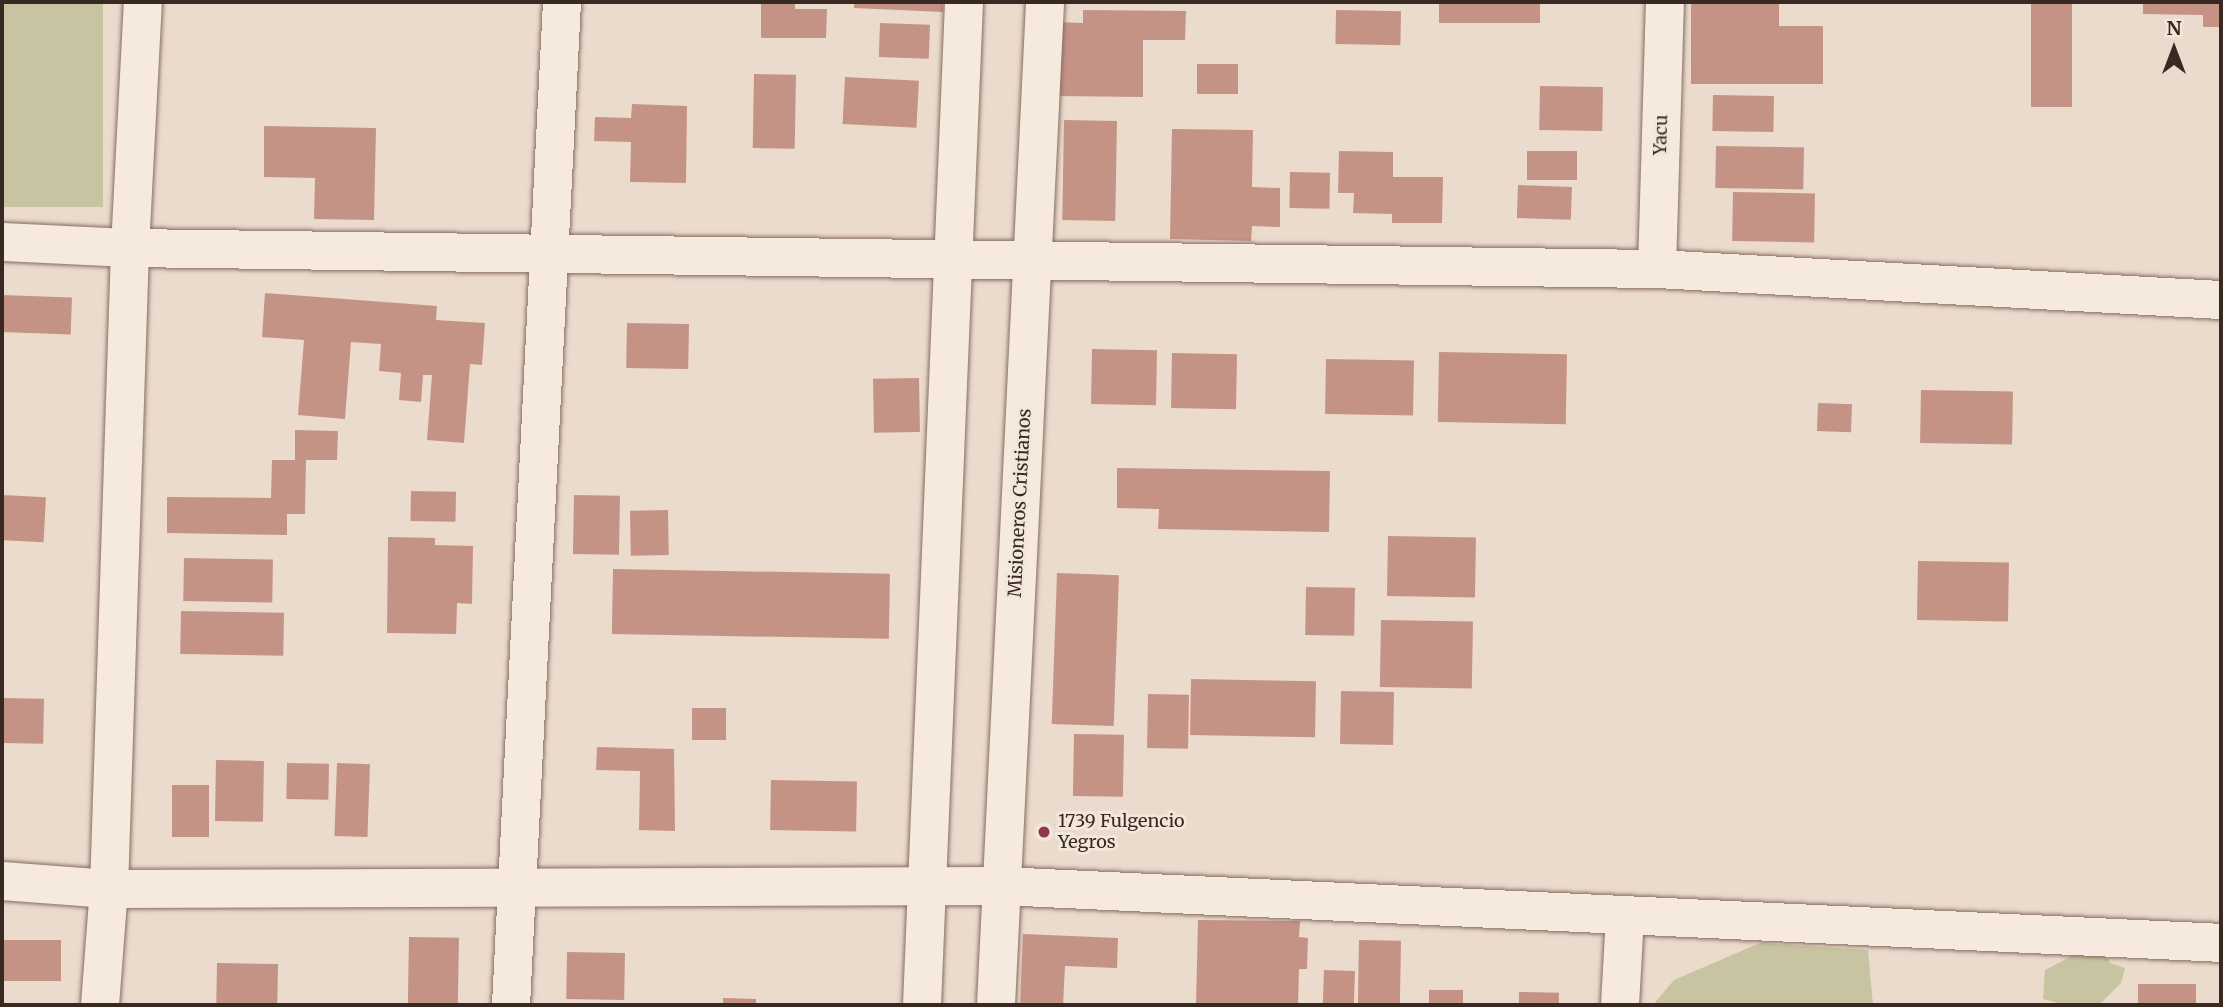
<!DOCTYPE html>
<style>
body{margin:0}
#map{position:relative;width:2223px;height:1007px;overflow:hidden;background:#ebdbcc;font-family:Merriweather,serif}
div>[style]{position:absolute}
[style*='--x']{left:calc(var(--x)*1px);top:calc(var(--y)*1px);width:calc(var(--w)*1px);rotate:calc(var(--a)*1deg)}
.green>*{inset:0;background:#c8c4a1;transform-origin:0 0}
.building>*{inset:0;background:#c59386;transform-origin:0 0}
.roads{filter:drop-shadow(0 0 2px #866d62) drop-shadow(0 0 2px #866d62)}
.minor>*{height:38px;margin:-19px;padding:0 19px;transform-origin:19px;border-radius:19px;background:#f6eadf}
.dots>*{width:19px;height:19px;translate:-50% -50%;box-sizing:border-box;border:4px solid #f3e7db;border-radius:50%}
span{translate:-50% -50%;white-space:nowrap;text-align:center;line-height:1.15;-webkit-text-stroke:6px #f3e7db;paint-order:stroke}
.street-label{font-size:18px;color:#392923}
.poi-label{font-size:18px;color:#392923}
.left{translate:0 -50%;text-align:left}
.frame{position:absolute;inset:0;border:4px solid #392923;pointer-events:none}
.north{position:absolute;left:2139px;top:14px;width:70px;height:70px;-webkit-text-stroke:5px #f3e7db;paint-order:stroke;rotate:0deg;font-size:19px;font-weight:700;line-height:28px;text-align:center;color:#392923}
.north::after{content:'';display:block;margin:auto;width:24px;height:32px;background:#392923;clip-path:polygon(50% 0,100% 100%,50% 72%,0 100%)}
</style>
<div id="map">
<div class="green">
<div style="left:2px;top:2px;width:101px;height:205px"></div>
<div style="clip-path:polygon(1760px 943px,1868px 950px,1873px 1005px,1653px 1005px,1674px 980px)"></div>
<div style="clip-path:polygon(2104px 952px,2110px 963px,2125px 968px,2121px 983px,2099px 1005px,2065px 1005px,2043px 999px,2045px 970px,2072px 956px)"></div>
</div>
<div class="building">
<div style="clip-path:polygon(761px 2px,795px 2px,795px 9px,827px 9px,826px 38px,761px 38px)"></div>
<div style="clip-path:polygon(854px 2px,943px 2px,943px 12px,854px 8px)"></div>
<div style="left:1439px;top:2px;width:101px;height:21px"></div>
<div style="clip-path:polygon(1691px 2px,1779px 2px,1779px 26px,1823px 26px,1823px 84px,1691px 84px)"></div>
<div style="left:2031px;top:2px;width:41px;height:105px"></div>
<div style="clip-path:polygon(2143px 2px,2221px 2px,2221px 27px,2203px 27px,2203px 15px,2143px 14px)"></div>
<div style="clip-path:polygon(1083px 10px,1186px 11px,1185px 40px,1143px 40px,1143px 97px,1055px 96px,1055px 22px,1083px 23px)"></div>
<div style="left:1336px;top:10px;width:65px;height:34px;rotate:1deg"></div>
<div style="left:880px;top:23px;width:50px;height:34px;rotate:2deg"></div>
<div style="left:1197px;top:64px;width:41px;height:30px"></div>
<div style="left:754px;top:74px;width:42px;height:74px;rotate:1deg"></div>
<div style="left:845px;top:77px;width:74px;height:47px;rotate:3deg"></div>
<div style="left:1540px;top:86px;width:63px;height:44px;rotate:1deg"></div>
<div style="left:1713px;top:95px;width:61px;height:36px;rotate:1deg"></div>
<div style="clip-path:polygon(632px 104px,687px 106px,686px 183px,630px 182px,631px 142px,594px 141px,595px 117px,631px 118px)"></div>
<div style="left:1064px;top:120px;width:53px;height:100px;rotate:1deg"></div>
<div style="clip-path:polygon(264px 126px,376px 128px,374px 220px,314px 219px,315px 178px,264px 177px)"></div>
<div style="clip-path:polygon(1172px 129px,1253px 130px,1252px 187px,1280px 188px,1280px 227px,1252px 226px,1251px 241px,1170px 239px)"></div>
<div style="left:1716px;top:146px;width:88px;height:42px;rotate:1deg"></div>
<div style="clip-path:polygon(1339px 151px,1393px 152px,1393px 177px,1443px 177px,1442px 223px,1392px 223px,1392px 214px,1353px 213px,1354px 193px,1338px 193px)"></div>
<div style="left:1527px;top:151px;width:50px;height:29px"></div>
<div style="left:1290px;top:172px;width:40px;height:36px;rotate:1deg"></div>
<div style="left:1518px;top:185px;width:54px;height:33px;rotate:2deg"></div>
<div style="left:1733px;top:192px;width:82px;height:49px;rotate:1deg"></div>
<div style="clip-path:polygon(265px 293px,437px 306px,436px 320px,485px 323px,482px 365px,470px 364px,464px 443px,427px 440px,432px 375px,423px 375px,421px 402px,399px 400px,401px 373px,379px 371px,381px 344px,351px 342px,345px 419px,298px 415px,304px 340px,262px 337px)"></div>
<div style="left:2px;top:295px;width:70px;height:37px;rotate:2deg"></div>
<div style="left:627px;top:323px;width:62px;height:45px;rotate:1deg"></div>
<div style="left:1092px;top:349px;width:65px;height:55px;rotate:1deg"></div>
<div style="left:1439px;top:352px;width:128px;height:70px;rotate:1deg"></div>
<div style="left:1172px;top:353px;width:65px;height:55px;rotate:1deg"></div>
<div style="left:1326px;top:359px;width:88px;height:55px;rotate:1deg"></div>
<div style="left:919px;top:378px;width:54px;height:46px;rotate:89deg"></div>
<div style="left:1921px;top:390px;width:92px;height:53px;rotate:1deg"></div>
<div style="left:1818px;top:403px;width:34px;height:28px;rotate:2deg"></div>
<div style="clip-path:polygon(295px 430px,338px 431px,337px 460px,306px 460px,305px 514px,287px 514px,287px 535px,167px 533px,167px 497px,271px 498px,272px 460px,295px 460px)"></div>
<div style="clip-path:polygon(1117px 468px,1330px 471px,1329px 532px,1158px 529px,1159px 509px,1117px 508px)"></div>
<div style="left:411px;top:491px;width:45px;height:30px;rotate:1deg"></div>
<div style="left:2px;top:495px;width:44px;height:45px;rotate:3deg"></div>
<div style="left:574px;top:495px;width:46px;height:59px;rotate:1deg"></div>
<div style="left:668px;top:510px;width:45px;height:38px;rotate:89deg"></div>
<div style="left:1388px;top:536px;width:88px;height:60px;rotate:1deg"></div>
<div style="clip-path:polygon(388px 537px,435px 538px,435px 545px,473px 546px,472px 604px,457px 603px,456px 634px,387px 633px)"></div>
<div style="left:184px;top:558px;width:89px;height:43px;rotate:1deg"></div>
<div style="left:1918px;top:561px;width:91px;height:59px;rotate:1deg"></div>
<div style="left:613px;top:569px;width:277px;height:65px;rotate:1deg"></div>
<div style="left:1057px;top:573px;width:62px;height:151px;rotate:2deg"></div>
<div style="left:1306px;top:587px;width:49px;height:48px;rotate:1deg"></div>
<div style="left:181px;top:611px;width:103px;height:43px;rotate:1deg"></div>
<div style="left:1381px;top:620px;width:92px;height:67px;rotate:1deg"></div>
<div style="left:1191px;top:679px;width:125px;height:56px;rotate:1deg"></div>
<div style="left:1341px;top:691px;width:53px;height:53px;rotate:1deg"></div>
<div style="left:1148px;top:694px;width:41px;height:54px;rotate:1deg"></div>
<div style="left:2px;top:698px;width:42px;height:45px;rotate:1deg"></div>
<div style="left:692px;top:708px;width:34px;height:32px"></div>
<div style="left:1074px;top:734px;width:50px;height:62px;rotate:1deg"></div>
<div style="clip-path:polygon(597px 747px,674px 749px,675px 831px,639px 830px,640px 771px,596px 770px)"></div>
<div style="left:216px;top:760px;width:48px;height:61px;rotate:1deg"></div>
<div style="left:287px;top:763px;width:42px;height:36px;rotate:1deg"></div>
<div style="left:337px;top:763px;width:33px;height:73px;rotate:2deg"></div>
<div style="left:771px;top:780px;width:86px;height:50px;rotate:1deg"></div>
<div style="left:172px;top:785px;width:37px;height:52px"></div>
<div style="clip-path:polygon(1198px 920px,1300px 921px,1299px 937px,1308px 938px,1307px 969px,1299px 969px,1298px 1005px,1196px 1005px)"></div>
<div style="clip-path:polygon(1023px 934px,1118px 938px,1117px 968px,1065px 966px,1063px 1005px,1020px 1005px)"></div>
<div style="left:409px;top:937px;width:50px;height:68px;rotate:1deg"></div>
<div style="left:2px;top:940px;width:59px;height:41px"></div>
<div style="left:1359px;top:940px;width:42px;height:65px;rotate:1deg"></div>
<div style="left:567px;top:952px;width:58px;height:47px;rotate:1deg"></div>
<div style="left:217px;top:963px;width:61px;height:42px;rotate:1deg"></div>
<div style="left:1324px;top:970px;width:31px;height:35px;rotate:2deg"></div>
<div style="left:2138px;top:984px;width:58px;height:21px"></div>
<div style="left:1429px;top:990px;width:34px;height:15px"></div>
<div style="left:1519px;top:992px;width:40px;height:13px;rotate:1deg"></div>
<div style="clip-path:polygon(723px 998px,756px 999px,756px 1005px,723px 1005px)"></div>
</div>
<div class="roads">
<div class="minor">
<div style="--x:2;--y:242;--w:128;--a:2.7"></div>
<div style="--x:130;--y:248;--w:1527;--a:0.79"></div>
<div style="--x:1657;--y:269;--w:565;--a:3.15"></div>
<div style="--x:1657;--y:269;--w:267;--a:-88.3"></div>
<div style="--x:2;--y:881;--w:107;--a:4.3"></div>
<div style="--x:109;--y:889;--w:892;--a:-0.19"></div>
<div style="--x:1001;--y:886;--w:1221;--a:2.67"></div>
<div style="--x:100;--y:1005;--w:116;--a:-85.6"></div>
<div style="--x:109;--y:889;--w:641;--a:-88.12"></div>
<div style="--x:130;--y:248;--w:246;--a:-87"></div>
<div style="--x:511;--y:1005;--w:1004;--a:-87.09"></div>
<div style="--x:922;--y:1005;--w:1004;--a:-87.6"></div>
<div style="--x:996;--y:1005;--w:1004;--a:-87.2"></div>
<div style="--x:1620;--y:1005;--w:90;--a:-86.8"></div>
</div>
</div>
<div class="dots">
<div style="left:1044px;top:832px;background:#8f384b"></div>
</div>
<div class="street-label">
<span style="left:1661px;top:135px;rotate:-88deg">Yacu</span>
<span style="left:1020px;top:503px;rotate:-87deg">Misioneros Cristianos</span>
</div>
<div class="poi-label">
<span class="left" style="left:1058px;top:832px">1739 Fulgencio<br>Yegros</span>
</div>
<div class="frame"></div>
<div class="north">N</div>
</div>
